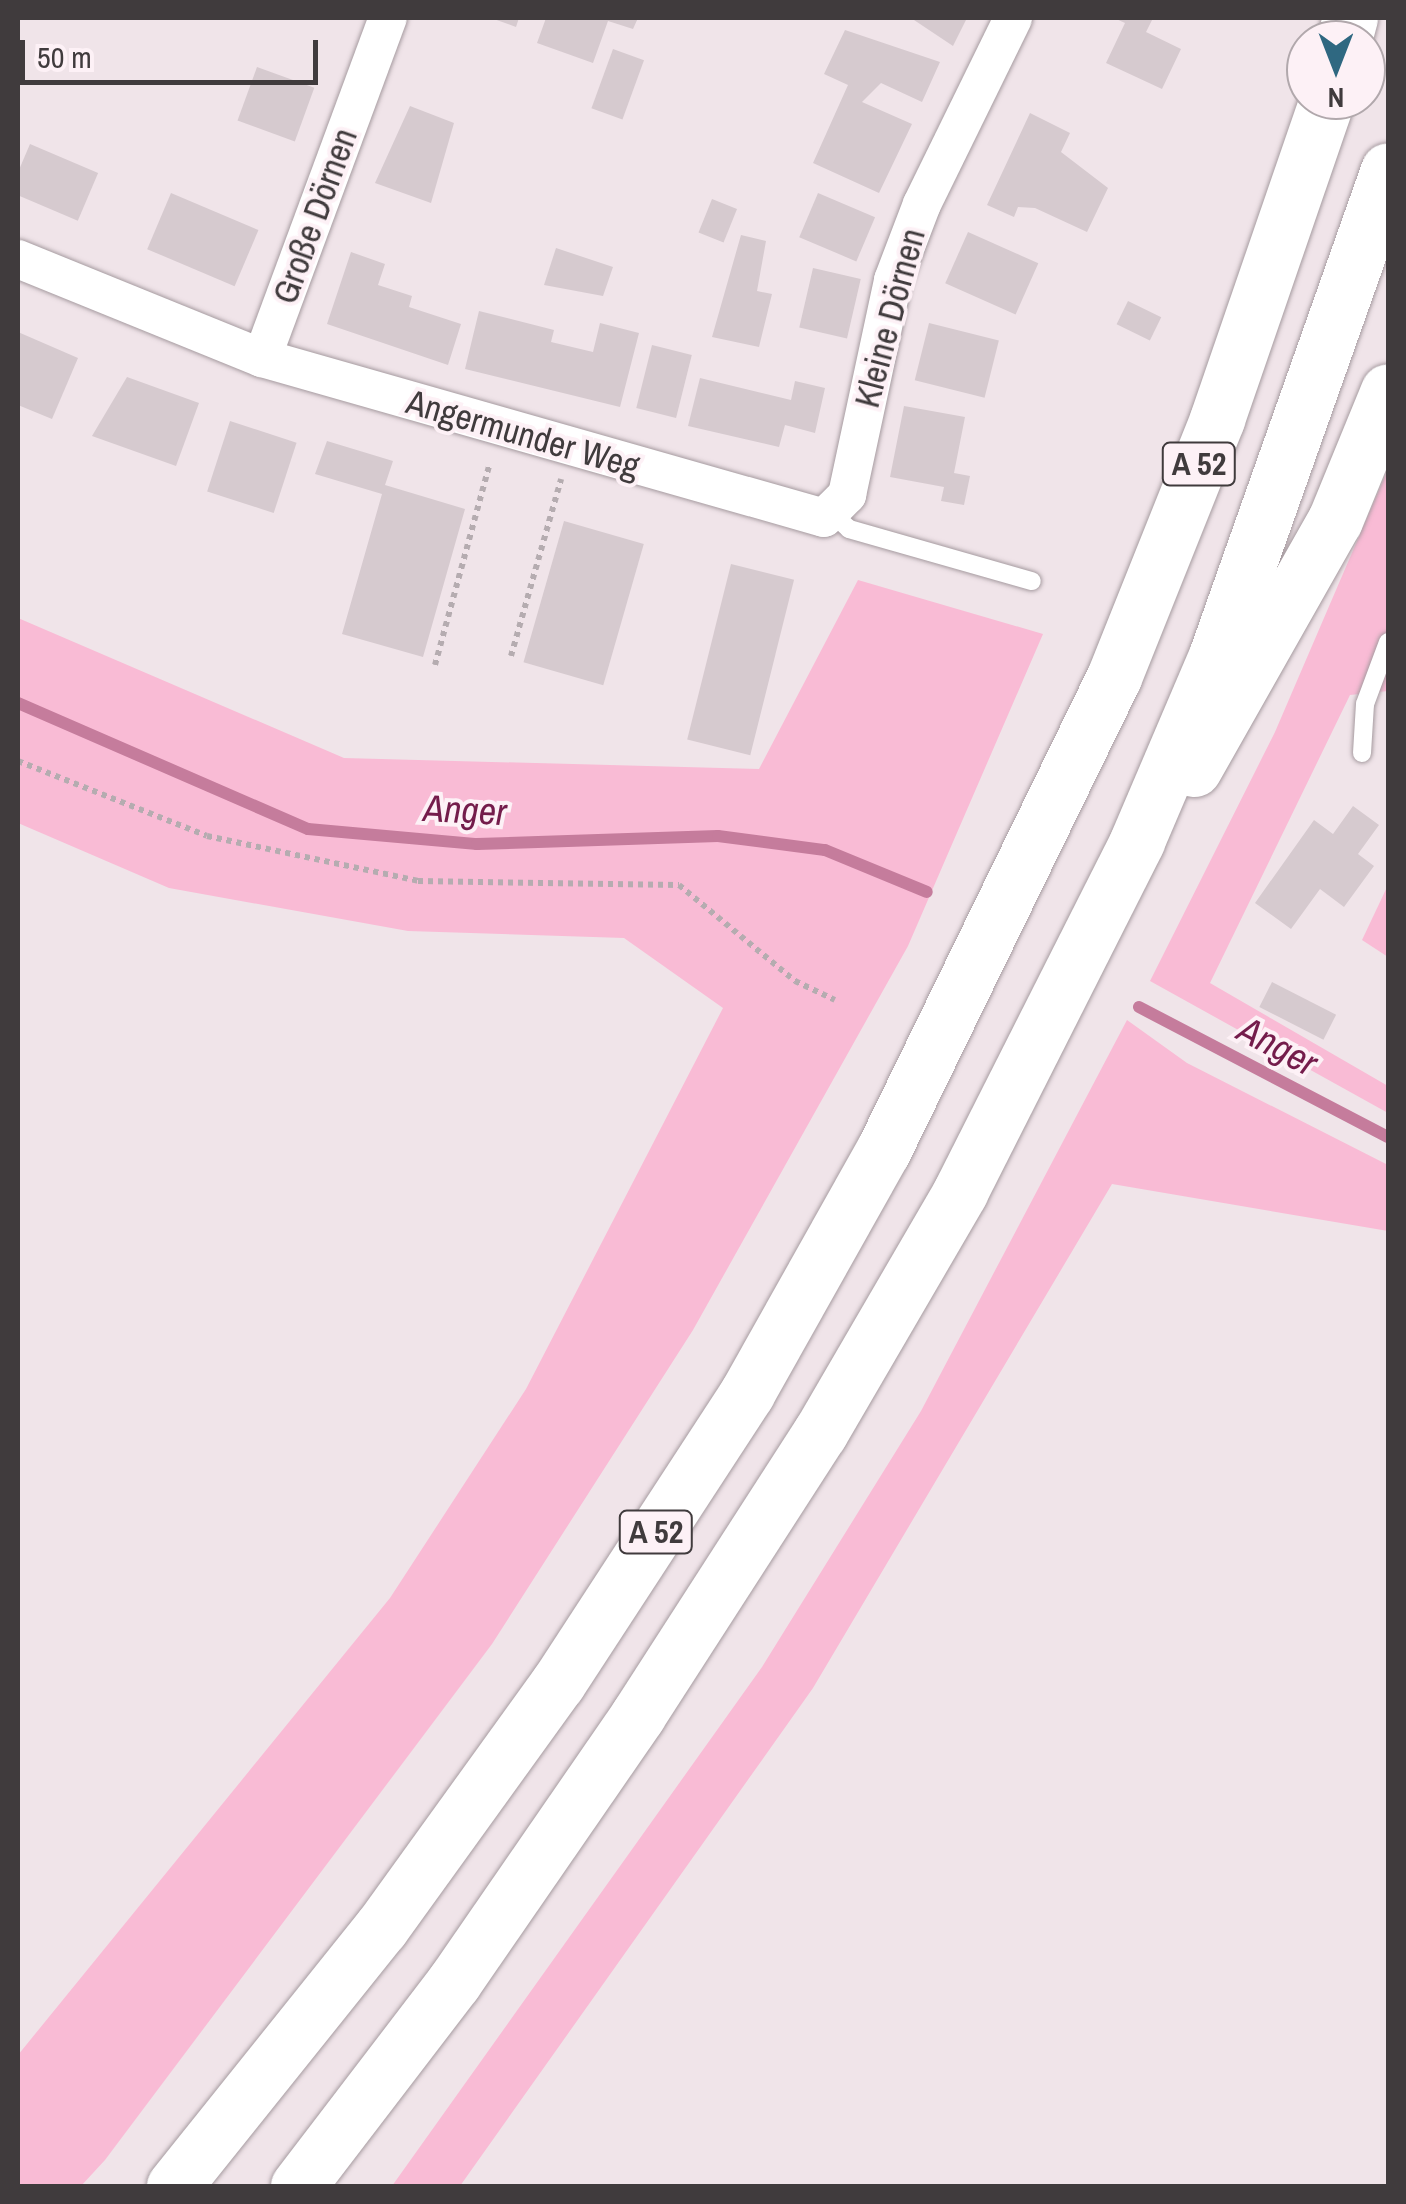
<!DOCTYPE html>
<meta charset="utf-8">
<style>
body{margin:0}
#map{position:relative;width:1406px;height:2204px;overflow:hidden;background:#f0e4e9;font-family:"Archivo Narrow",sans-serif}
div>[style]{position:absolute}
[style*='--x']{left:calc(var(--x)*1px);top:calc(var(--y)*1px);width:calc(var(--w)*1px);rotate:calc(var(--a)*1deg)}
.green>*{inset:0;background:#f9bbd5}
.stream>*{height:12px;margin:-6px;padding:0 6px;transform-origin:6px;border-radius:6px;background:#c57c9c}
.building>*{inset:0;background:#d6cacf;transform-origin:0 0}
.path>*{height:6px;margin-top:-3px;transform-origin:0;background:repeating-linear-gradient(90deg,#b5acb0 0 5px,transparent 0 10px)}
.roads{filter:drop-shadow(0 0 2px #a69ba0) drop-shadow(0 0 2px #a69ba0)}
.lane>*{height:18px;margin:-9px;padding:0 9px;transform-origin:9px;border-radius:9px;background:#fff}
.street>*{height:38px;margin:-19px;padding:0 19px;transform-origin:19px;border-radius:19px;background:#fff}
.highway>*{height:55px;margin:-27.5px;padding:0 27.5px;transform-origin:27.5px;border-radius:27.5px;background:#fff}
span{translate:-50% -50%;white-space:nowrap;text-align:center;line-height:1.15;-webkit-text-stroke:8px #fdf1f6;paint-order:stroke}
.shield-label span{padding:2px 8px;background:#fdf1f6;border:2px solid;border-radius:8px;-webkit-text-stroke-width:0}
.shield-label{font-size:32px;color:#403b3d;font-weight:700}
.street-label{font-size:35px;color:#403b3d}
.water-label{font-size:38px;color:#741c4b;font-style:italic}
.frame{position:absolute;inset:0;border:20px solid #403b3d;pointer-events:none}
.north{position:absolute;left:1286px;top:20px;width:100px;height:100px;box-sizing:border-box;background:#fdf1f6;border:2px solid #b1a8ac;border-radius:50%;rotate:180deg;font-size:28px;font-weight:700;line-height:40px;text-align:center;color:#403b3d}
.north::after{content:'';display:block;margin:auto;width:35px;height:45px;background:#2f6881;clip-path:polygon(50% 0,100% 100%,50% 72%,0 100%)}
.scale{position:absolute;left:20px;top:40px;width:298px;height:45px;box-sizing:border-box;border:5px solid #403b3d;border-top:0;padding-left:12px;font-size:30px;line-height:35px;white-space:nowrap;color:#403b3d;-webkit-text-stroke:8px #fdf1f6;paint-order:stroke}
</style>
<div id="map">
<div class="green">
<div style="clip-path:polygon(1388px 469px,1388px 691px,1350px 695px,1210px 983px,1388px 1086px,1388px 1113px,1150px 981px,1275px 732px)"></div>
<div style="clip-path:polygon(858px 580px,1043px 634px,908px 946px,693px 1330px,492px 1644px,105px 2160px,81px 2186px,18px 2186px,18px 2055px,390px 1598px,526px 1389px,723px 1008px,624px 938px,408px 931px,169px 888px,18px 823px,18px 618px,344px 758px,759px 769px)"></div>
<div style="clip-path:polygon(1388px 885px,1388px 957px,1362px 940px)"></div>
<div style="clip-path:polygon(1127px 1020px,1187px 1063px,1388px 1165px,1388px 1231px,1112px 1184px,813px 1688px,460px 2186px,392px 2186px,762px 1667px,921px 1411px)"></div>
</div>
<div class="stream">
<div style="--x:18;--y:703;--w:316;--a:23.5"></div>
<div style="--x:308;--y:829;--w:170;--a:5.1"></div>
<div style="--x:477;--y:844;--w:241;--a:-1.9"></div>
<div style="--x:718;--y:836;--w:108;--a:7.5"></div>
<div style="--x:825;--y:850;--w:110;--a:22.4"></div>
<div style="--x:1139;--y:1007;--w:281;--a:27.6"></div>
</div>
<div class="building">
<div style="clip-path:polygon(491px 18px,519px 18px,516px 27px)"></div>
<div style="clip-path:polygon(546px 18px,638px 18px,633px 29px,608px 21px,593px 63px,537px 43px)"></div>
<div style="clip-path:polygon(911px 18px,967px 18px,953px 46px)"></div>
<div style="clip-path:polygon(1114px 18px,1153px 18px,1146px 32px,1181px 49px,1162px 89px,1106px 63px,1125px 23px)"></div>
<div style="clip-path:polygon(845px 30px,940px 62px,922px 102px,881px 83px,862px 102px,912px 124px,879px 193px,813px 163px,848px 85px,824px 74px)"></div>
<div style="left:613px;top:49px;width:33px;height:63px;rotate:20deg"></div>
<div style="left:257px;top:67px;width:61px;height:57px;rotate:20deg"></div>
<div style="clip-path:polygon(410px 106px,454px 123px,431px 203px,375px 183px)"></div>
<div style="clip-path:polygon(1030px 113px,1070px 133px,1061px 152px,1108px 188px,1087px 232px,1035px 208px,1018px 207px,1014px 217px,987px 205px)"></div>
<div style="left:30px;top:144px;width:74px;height:52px;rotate:23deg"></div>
<div style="left:171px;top:193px;width:95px;height:61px;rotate:23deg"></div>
<div style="left:818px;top:193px;width:62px;height:48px;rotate:23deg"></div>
<div style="left:712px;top:199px;width:27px;height:36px;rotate:22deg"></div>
<div style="left:968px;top:232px;width:77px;height:56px;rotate:24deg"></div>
<div style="clip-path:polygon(741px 235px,766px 241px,757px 291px,772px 294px,759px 347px,712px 337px)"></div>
<div style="clip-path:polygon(556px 248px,613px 267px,603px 296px,544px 285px)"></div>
<div style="clip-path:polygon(351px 252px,385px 264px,378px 285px,412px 296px,409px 307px,461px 324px,448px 365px,327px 324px)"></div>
<div style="left:813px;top:268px;width:49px;height:61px;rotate:13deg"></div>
<div style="left:1128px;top:301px;width:37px;height:26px;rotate:26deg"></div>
<div style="clip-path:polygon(479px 311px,554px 330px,551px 342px,593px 352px,600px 323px,639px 333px,620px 407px,465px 369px)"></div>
<div style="left:929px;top:323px;width:72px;height:59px;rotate:14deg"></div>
<div style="clip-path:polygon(18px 332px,78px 358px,52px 419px,18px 405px)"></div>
<div style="left:652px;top:345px;width:41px;height:65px;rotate:14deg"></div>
<div style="clip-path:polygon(127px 377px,199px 403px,176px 466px,92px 436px)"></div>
<div style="clip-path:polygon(700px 378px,791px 400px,795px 381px,825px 388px,815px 433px,785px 425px,779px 447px,688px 426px)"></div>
<div style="clip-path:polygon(904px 406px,965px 417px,954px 473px,970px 476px,964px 505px,941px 501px,944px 487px,890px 477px)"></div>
<div style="left:230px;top:421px;width:70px;height:74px;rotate:18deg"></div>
<div style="clip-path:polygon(327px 441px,393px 461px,385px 485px,465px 509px,423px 657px,342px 634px,382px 494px,315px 474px)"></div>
<div style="left:564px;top:521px;width:83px;height:147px;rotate:16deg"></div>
<div style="left:731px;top:564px;width:65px;height:181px;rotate:14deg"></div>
<div style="clip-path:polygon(1353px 806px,1379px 825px,1358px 854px,1374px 866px,1344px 907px,1320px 889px,1291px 929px,1255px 903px,1314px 820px,1333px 834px)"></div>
<div style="left:1272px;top:982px;width:72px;height:28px;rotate:27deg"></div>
</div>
<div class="path">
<div style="--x:511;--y:656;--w:184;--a:-74.2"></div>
<div style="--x:435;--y:665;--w:209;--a:-74.8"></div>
<div style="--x:18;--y:761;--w:203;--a:21.6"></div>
<div style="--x:207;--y:836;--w:216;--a:12"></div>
<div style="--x:418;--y:881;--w:261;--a:0.9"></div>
<div style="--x:679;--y:885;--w:151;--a:39.6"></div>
<div style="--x:795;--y:981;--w:44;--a:25.4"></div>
</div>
<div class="roads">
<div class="lane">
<div style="--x:833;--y:514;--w:22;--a:43"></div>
<div style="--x:849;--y:529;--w:190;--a:15.9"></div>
<div style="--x:1362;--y:753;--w:49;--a:-86.5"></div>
<div style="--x:1365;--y:704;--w:66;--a:-69.6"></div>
</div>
<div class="street">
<div style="--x:18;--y:259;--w:263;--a:22.1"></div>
<div style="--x:262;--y:358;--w:584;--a:15.89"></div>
<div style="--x:824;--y:518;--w:33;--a:-45"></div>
<div style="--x:847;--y:495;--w:220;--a:-77.9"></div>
<div style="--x:893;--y:280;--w:81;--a:-69.1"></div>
<div style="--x:922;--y:204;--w:207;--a:-63.9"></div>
<div style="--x:262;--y:358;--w:363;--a:-69.7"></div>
</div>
<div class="highway">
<div style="--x:1344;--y:40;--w:23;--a:-75"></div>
<div style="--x:1194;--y:769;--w:286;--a:-60.5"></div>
<div style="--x:1335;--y:520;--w:139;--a:-67.7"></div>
<div style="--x:174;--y:2186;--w:331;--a:-51.3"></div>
<div style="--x:381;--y:1928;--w:302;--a:-54.2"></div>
<div style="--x:558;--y:1683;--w:346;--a:-56.9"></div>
<div style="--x:747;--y:1393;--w:278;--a:-60.7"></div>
<div style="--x:883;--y:1151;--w:527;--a:-64.02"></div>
<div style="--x:1114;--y:677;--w:278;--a:-68.2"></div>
<div style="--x:1217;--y:419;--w:337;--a:-71"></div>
<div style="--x:298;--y:2186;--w:257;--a:-52.6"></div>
<div style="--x:454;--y:1982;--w:324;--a:-55.4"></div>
<div style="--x:638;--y:1715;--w:336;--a:-57.2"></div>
<div style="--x:820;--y:1433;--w:279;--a:-59.8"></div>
<div style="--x:960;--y:1192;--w:393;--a:-63.2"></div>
<div style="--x:1137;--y:841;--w:204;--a:-66.9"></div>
<div style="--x:1217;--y:653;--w:512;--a:-70.5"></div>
</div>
</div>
<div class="shield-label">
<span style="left:1199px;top:464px">A 52</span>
<span style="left:656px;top:1532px">A 52</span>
</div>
<div class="street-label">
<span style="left:315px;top:216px;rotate:-70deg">Große Dörnen</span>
<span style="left:890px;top:318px;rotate:-75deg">Kleine Dörnen</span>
<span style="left:523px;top:434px;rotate:16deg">Angermunder Weg</span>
</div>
<div class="water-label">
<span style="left:465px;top:810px;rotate:3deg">Anger</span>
<span style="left:1278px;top:1046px;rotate:28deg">Anger</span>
</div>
<div class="frame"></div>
<div class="north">N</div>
<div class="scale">50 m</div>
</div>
